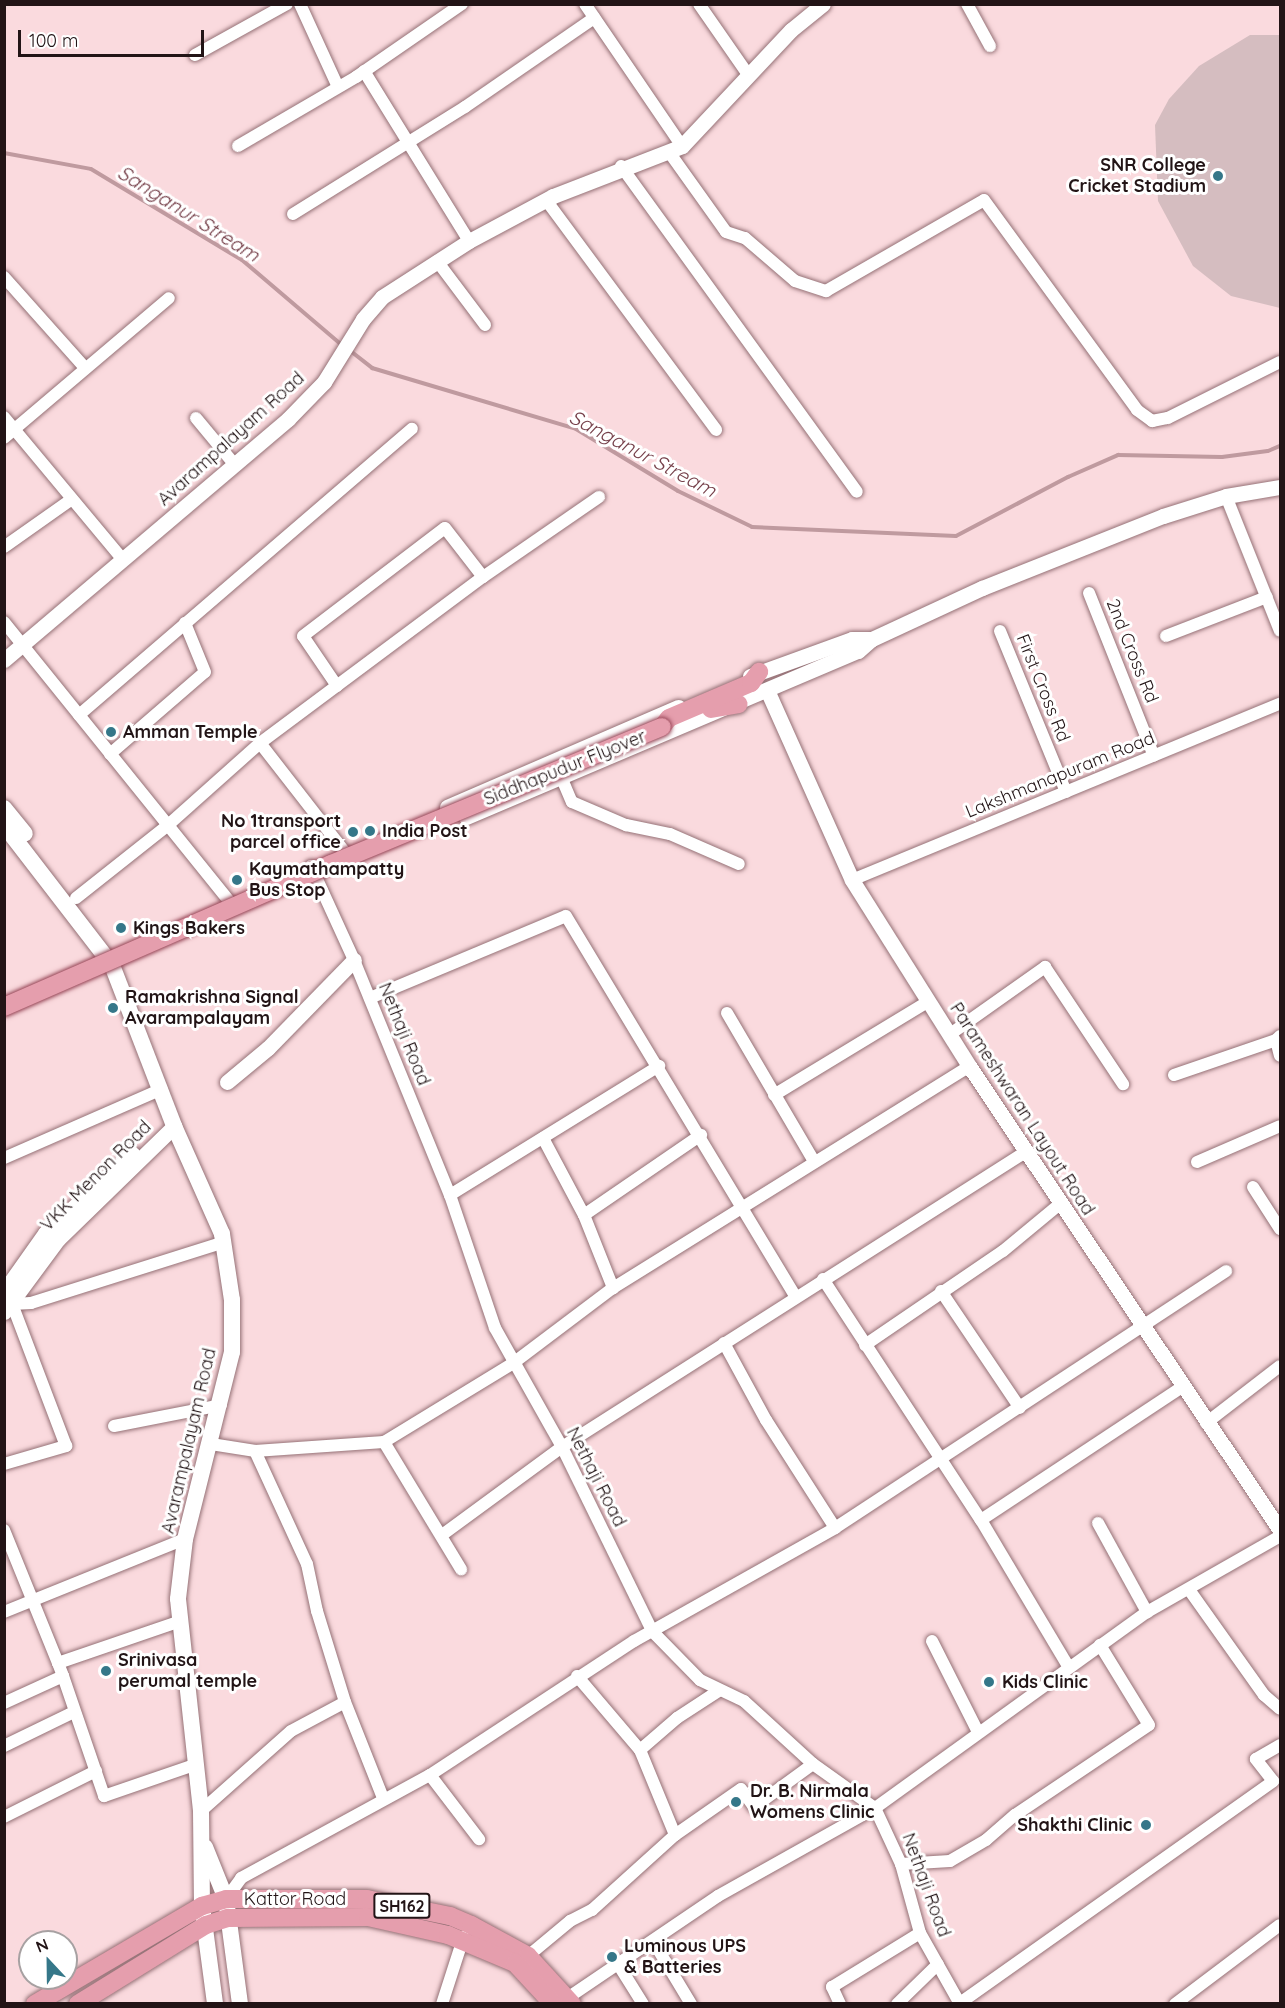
<!DOCTYPE html>
<style>
body{margin:0}
#map{position:relative;width:1285px;height:2008px;overflow:hidden;background:#fadade;font-family:Quicksand,sans-serif}
div>[style]{position:absolute}
[style*='--x']{left:calc(var(--x)*1px);top:calc(var(--y)*1px);width:calc(var(--w)*1px);rotate:calc(var(--a)*1deg)}
.green>*{inset:0;background:#d5bdc0}
.stream>*{height:4px;margin:-2px;padding:0 2px;transform-origin:2px;border-radius:2px;background:#bf9a9f}
.roads{filter:drop-shadow(0 0 2px #957176) drop-shadow(0 0 2px #957176)}
.minor>*{height:12px;margin:-6px;padding:0 6px;transform-origin:6px;border-radius:6px;background:#fff}
.tertiary>*{height:15px;margin:-7.5px;padding:0 7.5px;transform-origin:7.5px;border-radius:7.5px;background:#fff}
.secondary>*{height:16px;margin:-8px;padding:0 8px;transform-origin:8px;border-radius:8px;background:#fff}
.primary>*{height:18px;margin:-9px;padding:0 9px;transform-origin:9px;border-radius:9px;background:#e59ead}
.bridges{filter:drop-shadow(0 0 2px #954455) drop-shadow(0 0 2px #954455)}
.primary-bridge>*{height:18px;margin:-9px;padding:0 9px;transform-origin:9px;border-radius:9px;background:#e59ead}
.dots>*{width:16px;height:16px;translate:-50% -50%;box-sizing:border-box;border:3px solid #fff;border-radius:50%}
span{translate:-50% -50%;white-space:nowrap;text-align:center;line-height:1.15;-webkit-text-stroke:6px #fff;paint-order:stroke}
.shield-label span{padding:2px 4px;background:#fff;border:2px solid;border-radius:4px;-webkit-text-stroke-width:0}
.shield-label{font-size:16px;color:#221416;font-weight:700}
.poi-label{font-size:18px;color:#221416;font-weight:700}
.right{translate:-100% -50%;text-align:right}
.left{translate:0 -50%;text-align:left}
.street-label{font-size:18px;color:#221416}
.water-label{font-size:20px;color:#76404a;font-style:italic}
.frame{position:absolute;inset:0;border:6px solid #221416;pointer-events:none}
.north{position:absolute;left:18px;top:1930px;width:60px;height:60px;box-sizing:border-box;background:#fff;border:2px solid #a7a1a2;border-radius:50%;rotate:338deg;font-size:16px;font-weight:700;line-height:24px;text-align:center;color:#221416}
.north::after{content:'';display:block;margin:auto;width:21px;height:27px;background:#357789;clip-path:polygon(50% 0,100% 100%,50% 72%,0 100%)}
.scale{position:absolute;left:18px;top:30px;width:186px;height:27px;box-sizing:border-box;border:3px solid #221416;border-top:0;padding-left:8px;font-size:18px;line-height:21px;white-space:nowrap;color:#221416;-webkit-text-stroke:4px #fff;paint-order:stroke}
</style>
<div id="map">
<div class="green">
<div style="clip-path:polygon(1250px 35px,1280px 35px,1280px 308px,1231px 296px,1193px 266px,1158px 201px,1155px 125px,1169px 99px,1199px 66px)"></div>
</div>
<div class="stream">
<div style="--x:4;--y:153;--w:88;--a:10.4"></div>
<div style="--x:91;--y:169;--w:176;--a:31.1"></div>
<div style="--x:242;--y:260;--w:131;--a:40.4"></div>
<div style="--x:348;--y:349;--w:31;--a:38"></div>
<div style="--x:372;--y:368;--w:213;--a:16.6"></div>
<div style="--x:576;--y:429;--w:119;--a:31.3"></div>
<div style="--x:678;--y:491;--w:82;--a:25.9"></div>
<div style="--x:752;--y:527;--w:204;--a:2.5"></div>
<div style="--x:956;--y:536;--w:127;--a:-27.8"></div>
<div style="--x:1068;--y:477;--w:55;--a:-23.7"></div>
<div style="--x:1118;--y:455;--w:104;--a:1.1"></div>
<div style="--x:1222;--y:457;--w:46;--a:-7.4"></div>
<div style="--x:1268;--y:451;--w:13;--a:-23"></div>
</div>
<div class="roads">
<div class="minor">
<div style="--x:300;--y:4;--w:91;--a:65.4"></div>
<div style="--x:585;--y:4;--w:172;--a:55.7"></div>
<div style="--x:699;--y:4;--w:88;--a:55.2"></div>
<div style="--x:967;--y:4;--w:48;--a:61.3"></div>
<div style="--x:195;--y:55;--w:105;--a:-29"></div>
<div style="--x:364;--y:71;--w:200;--a:58.3"></div>
<div style="--x:238;--y:146;--w:137;--a:-30.3"></div>
<div style="--x:356;--y:77;--w:129;--a:-34.6"></div>
<div style="--x:669;--y:152;--w:98;--a:54.5"></div>
<div style="--x:726;--y:232;--w:20;--a:18"></div>
<div style="--x:745;--y:238;--w:66;--a:40.7"></div>
<div style="--x:795;--y:281;--w:33;--a:18"></div>
<div style="--x:826;--y:291;--w:182;--a:-29.9"></div>
<div style="--x:984;--y:200;--w:260;--a:53.9"></div>
<div style="--x:1137;--y:410;--w:19;--a:36"></div>
<div style="--x:1152;--y:421;--w:16;--a:-11"></div>
<div style="--x:1168;--y:418;--w:125;--a:-26.6"></div>
<div style="--x:621;--y:166;--w:402;--a:54.1"></div>
<div style="--x:546;--y:200;--w:286;--a:53.5"></div>
<div style="--x:293;--y:214;--w:203;--a:-31.9"></div>
<div style="--x:465;--y:107;--w:157;--a:-34.6"></div>
<div style="--x:437;--y:261;--w:80;--a:53.1"></div>
<div style="--x:4;--y:277;--w:122;--a:48.3"></div>
<div style="--x:4;--y:417;--w:186;--a:50.2"></div>
<div style="--x:196;--y:418;--w:61;--a:50.3"></div>
<div style="--x:4;--y:438;--w:216;--a:-40.3"></div>
<div style="--x:1226;--y:496;--w:145;--a:68.2"></div>
<div style="--x:4;--y:547;--w:83;--a:-35.2"></div>
<div style="--x:1089;--y:593;--w:175;--a:68.3"></div>
<div style="--x:4;--y:622;--w:358;--a:51.1"></div>
<div style="--x:1000;--y:631;--w:174;--a:67.7"></div>
<div style="--x:1166;--y:636;--w:108;--a:-21.1"></div>
<div style="--x:337;--y:686;--w:60;--a:-124.2"></div>
<div style="--x:303;--y:636;--w:178;--a:-37.3"></div>
<div style="--x:445;--y:528;--w:62;--a:52.2"></div>
<div style="--x:79;--y:715;--w:439;--a:-40.7"></div>
<div style="--x:260;--y:743;--w:137;--a:52.1"></div>
<div style="--x:110;--y:754;--w:125;--a:-40.8"></div>
<div style="--x:205;--y:672;--w:53;--a:-112.2"></div>
<div style="--x:562;--y:779;--w:25;--a:67"></div>
<div style="--x:572;--y:802;--w:59;--a:23.1"></div>
<div style="--x:626;--y:825;--w:45;--a:11.6"></div>
<div style="--x:670;--y:834;--w:75;--a:23.5"></div>
<div style="--x:311;--y:866;--w:103;--a:65.4"></div>
<div style="--x:354;--y:960;--w:254;--a:67.8"></div>
<div style="--x:450;--y:1195;--w:140;--a:71.3"></div>
<div style="--x:495;--y:1328;--w:137;--a:60.6"></div>
<div style="--x:562;--y:1447;--w:205;--a:63.9"></div>
<div style="--x:652;--y:1631;--w:69;--a:45.6"></div>
<div style="--x:700;--y:1680;--w:49;--a:25.5"></div>
<div style="--x:744;--y:1701;--w:93;--a:42.4"></div>
<div style="--x:813;--y:1764;--w:76;--a:35.4"></div>
<div style="--x:875;--y:1808;--w:62;--a:65.1"></div>
<div style="--x:901;--y:1864;--w:72;--a:74.6"></div>
<div style="--x:920;--y:1933;--w:81;--a:60.6"></div>
<div style="--x:852;--y:880;--w:463;--a:-22.4"></div>
<div style="--x:76;--y:898;--w:116;--a:-38.4"></div>
<div style="--x:167;--y:826;--w:125;--a:-41.7"></div>
<div style="--x:260;--y:743;--w:278;--a:-36.7"></div>
<div style="--x:483;--y:577;--w:141;--a:-34.6"></div>
<div style="--x:370;--y:998;--w:212;--a:-22.7"></div>
<div style="--x:566;--y:916;--w:445;--a:58.9"></div>
<div style="--x:727;--y:1013;--w:172;--a:59.6"></div>
<div style="--x:949;--y:1035;--w:118;--a:-35.3"></div>
<div style="--x:1045;--y:967;--w:141;--a:56.3"></div>
<div style="--x:1280;--y:1036;--w:6;--a:135"></div>
<div style="--x:1276;--y:1040;--w:16;--a:76"></div>
<div style="--x:1174;--y:1075;--w:108;--a:-18.9"></div>
<div style="--x:774;--y:1095;--w:181;--a:-31.2"></div>
<div style="--x:543;--y:1138;--w:87;--a:62"></div>
<div style="--x:584;--y:1215;--w:79;--a:68.3"></div>
<div style="--x:4;--y:1158;--w:172;--a:-23.6"></div>
<div style="--x:1197;--y:1162;--w:90;--a:-23.4"></div>
<div style="--x:1253;--y:1187;--w:50;--a:57.3"></div>
<div style="--x:450;--y:1195;--w:246;--a:-31.7"></div>
<div style="--x:584;--y:1215;--w:142;--a:-34.4"></div>
<div style="--x:823;--y:1279;--w:288;--a:56.8"></div>
<div style="--x:941;--y:1291;--w:141;--a:56"></div>
<div style="--x:724;--y:1343;--w:88;--a:61.4"></div>
<div style="--x:766;--y:1420;--w:128;--a:57.4"></div>
<div style="--x:865;--y:1345;--w:167;--a:-34.3"></div>
<div style="--x:1003;--y:1251;--w:75;--a:-39.6"></div>
<div style="--x:1206;--y:1423;--w:93;--a:-37.6"></div>
<div style="--x:114;--y:1426;--w:109;--a:-11.1"></div>
<div style="--x:384;--y:1442;--w:149;--a:58.8"></div>
<div style="--x:211;--y:1444;--w:45;--a:9"></div>
<div style="--x:255;--y:1451;--w:129;--a:-4"></div>
<div style="--x:384;--y:1442;--w:150;--a:-31.4"></div>
<div style="--x:512;--y:1364;--w:126;--a:-37"></div>
<div style="--x:613;--y:1288;--w:420;--a:-31.9"></div>
<div style="--x:255;--y:1451;--w:124;--a:65.3"></div>
<div style="--x:307;--y:1564;--w:48;--a:78"></div>
<div style="--x:317;--y:1611;--w:95;--a:72.9"></div>
<div style="--x:345;--y:1702;--w:103;--a:68.4"></div>
<div style="--x:4;--y:1464;--w:65;--a:-16.2"></div>
<div style="--x:66;--y:1446;--w:152;--a:-110.8"></div>
<div style="--x:12;--y:1304;--w:19;--a:-3"></div>
<div style="--x:31;--y:1303;--w:202;--a:-17.5"></div>
<div style="--x:1098;--y:1523;--w:102;--a:61.2"></div>
<div style="--x:4;--y:1530;--w:144;--a:67.9"></div>
<div style="--x:442;--y:1535;--w:149;--a:-36.3"></div>
<div style="--x:562;--y:1447;--w:551;--a:-32.48"></div>
<div style="--x:1190;--y:1591;--w:128;--a:54.6"></div>
<div style="--x:1264;--y:1695;--w:21;--a:41"></div>
<div style="--x:4;--y:1612;--w:195;--a:-22"></div>
<div style="--x:932;--y:1641;--w:102;--a:63.2"></div>
<div style="--x:1068;--y:1666;--w:170;--a:-120.8"></div>
<div style="--x:981;--y:1520;--w:241;--a:-33.5"></div>
<div style="--x:63;--y:1676;--w:127;--a:71.1"></div>
<div style="--x:104;--y:1796;--w:95;--a:-19"></div>
<div style="--x:577;--y:1676;--w:97;--a:49.6"></div>
<div style="--x:640;--y:1750;--w:49;--a:-40.9"></div>
<div style="--x:677;--y:1718;--w:51;--a:-33.1"></div>
<div style="--x:4;--y:1703;--w:65;--a:-24.6"></div>
<div style="--x:63;--y:1676;--w:14;--a:-111"></div>
<div style="--x:58;--y:1663;--w:130;--a:-18.9"></div>
<div style="--x:4;--y:1746;--w:78;--a:-25.9"></div>
<div style="--x:640;--y:1750;--w:92;--a:67.6"></div>
<div style="--x:430;--y:1775;--w:81;--a:52.6"></div>
<div style="--x:201;--y:1811;--w:120;--a:-41.6"></div>
<div style="--x:291;--y:1731;--w:61;--a:-28.2"></div>
<div style="--x:4;--y:1817;--w:103;--a:-26.6"></div>
<div style="--x:901;--y:1864;--w:49;--a:-3.5"></div>
<div style="--x:950;--y:1861;--w:42;--a:-30.3"></div>
<div style="--x:986;--y:1840;--w:38;--a:-41"></div>
<div style="--x:1015;--y:1815;--w:161;--a:-33.9"></div>
<div style="--x:1149;--y:1725;--w:94;--a:-121.5"></div>
<div style="--x:226;--y:1899;--w:26;--a:-54"></div>
<div style="--x:241;--y:1878;--w:215;--a:-28.6"></div>
<div style="--x:430;--y:1775;--w:244;--a:-33.3"></div>
<div style="--x:634;--y:1641;--w:231;--a:-29.3"></div>
<div style="--x:835;--y:1528;--w:468;--a:-33.3"></div>
<div style="--x:653;--y:1941;--w:74;--a:58.9"></div>
<div style="--x:528;--y:1956;--w:55;--a:-39.8"></div>
<div style="--x:570;--y:1921;--w:25;--a:-27"></div>
<div style="--x:592;--y:1910;--w:112;--a:-42.1"></div>
<div style="--x:675;--y:1835;--w:80;--a:-34.9"></div>
<div style="--x:741;--y:1789;--w:22;--a:54"></div>
<div style="--x:754;--y:1807;--w:73;--a:-36.1"></div>
<div style="--x:618;--y:1964;--w:47;--a:58"></div>
<div style="--x:561;--y:1998;--w:8;--a:-7"></div>
<div style="--x:569;--y:1997;--w:180;--a:-34.1"></div>
<div style="--x:718;--y:1896;--w:180;--a:-29.3"></div>
<div style="--x:875;--y:1808;--w:335;--a:-35.8"></div>
<div style="--x:1147;--y:1612;--w:153;--a:-29.7"></div>
<div style="--x:960;--y:2003;--w:384;--a:-35.3"></div>
<div style="--x:1273;--y:1781;--w:28;--a:-128"></div>
<div style="--x:1256;--y:1759;--w:28;--a:-30"></div>
<div style="--x:442;--y:2004;--w:71;--a:-72.1"></div>
<div style="--x:840;--y:2004;--w:19;--a:-115"></div>
<div style="--x:832;--y:1987;--w:103;--a:-31.5"></div>
<div style="--x:897;--y:2004;--w:57;--a:-44.3"></div>
<div style="--x:1175;--y:2004;--w:131;--a:-37"></div>
</div>
<div class="tertiary">
<div style="--x:4;--y:660;--w:372;--a:-40.3"></div>
<div style="--x:288;--y:419;--w:52;--a:-45.8"></div>
<div style="--x:324;--y:382;--w:74;--a:-58.2"></div>
<div style="--x:363;--y:319;--w:29;--a:-49"></div>
<div style="--x:382;--y:297;--w:103;--a:-32.8"></div>
<div style="--x:469;--y:241;--w:95;--a:-28.2"></div>
<div style="--x:553;--y:196;--w:138;--a:-21.2"></div>
<div style="--x:682;--y:146;--w:159;--a:-46.8"></div>
<div style="--x:791;--y:30;--w:41;--a:-39.1"></div>
<div style="--x:750;--y:676;--w:109;--a:-19.9"></div>
<div style="--x:852;--y:639;--w:20;--a:0"></div>
<div style="--x:767;--y:690;--w:208;--a:65.9"></div>
<div style="--x:852;--y:880;--w:220;--a:57.8"></div>
<div style="--x:969;--y:1066;--w:559;--a:56.17"></div>
<div style="--x:447;--y:807;--w:252;--a:-23.4"></div>
<div style="--x:466;--y:817;--w:426;--a:-23"></div>
<div style="--x:858;--y:651;--w:18;--a:-41"></div>
<div style="--x:872;--y:639;--w:121;--a:-24.9"></div>
<div style="--x:982;--y:588;--w:195;--a:-21.7"></div>
<div style="--x:1163;--y:516;--w:66;--a:-17.6"></div>
<div style="--x:1226;--y:496;--w:55;--a:-9.5"></div>
<div style="--x:227;--y:1082;--w:53;--a:-39.7"></div>
<div style="--x:268;--y:1048;--w:123;--a:-45.7"></div>
<div style="--x:4;--y:1291;--w:71;--a:-54.7"></div>
<div style="--x:45;--y:1233;--w:118;--a:-42.2"></div>
<div style="--x:4;--y:1312;--w:91;--a:-53.5"></div>
<div style="--x:58;--y:1239;--w:162;--a:-44.2"></div>
</div>
<div class="secondary">
<div style="--x:4;--y:808;--w:33;--a:51"></div>
<div style="--x:4;--y:825;--w:177;--a:52.4"></div>
<div style="--x:112;--y:965;--w:173;--a:68.9"></div>
<div style="--x:174;--y:1126;--w:118;--a:66"></div>
<div style="--x:222;--y:1234;--w:67;--a:81.4"></div>
<div style="--x:232;--y:1300;--w:52;--a:90"></div>
<div style="--x:232;--y:1352;--w:193;--a:104.1"></div>
<div style="--x:185;--y:1539;--w:60;--a:96.7"></div>
<div style="--x:178;--y:1599;--w:213;--a:83.8"></div>
<div style="--x:201;--y:1811;--w:95;--a:89.4"></div>
<div style="--x:202;--y:1906;--w:99;--a:82.4"></div>
<div style="--x:205;--y:1847;--w:56;--a:68"></div>
<div style="--x:226;--y:1899;--w:106;--a:82.4"></div>
</div>
<div class="primary">
<div style="--x:711;--y:709;--w:28;--a:-10"></div>
<div style="--x:662;--y:727;--w:11;--a:-52"></div>
<div style="--x:669;--y:718;--w:89;--a:-23.1"></div>
<div style="--x:751;--y:683;--w:14;--a:-54"></div>
<div style="--x:35;--y:2004;--w:194;--a:-30.4"></div>
<div style="--x:202;--y:1906;--w:25;--a:-16"></div>
<div style="--x:226;--y:1899;--w:141;--a:0"></div>
<div style="--x:367;--y:1899;--w:85;--a:11.6"></div>
<div style="--x:450;--y:1916;--w:23;--a:23"></div>
<div style="--x:471;--y:1925;--w:65;--a:28.5"></div>
<div style="--x:528;--y:1956;--w:65;--a:47.5"></div>
<div style="--x:78;--y:2004;--w:150;--a:-31.7"></div>
<div style="--x:206;--y:1925;--w:23;--a:-18"></div>
<div style="--x:228;--y:1918;--w:140;--a:-0.4"></div>
<div style="--x:368;--y:1917;--w:82;--a:12.7"></div>
<div style="--x:448;--y:1935;--w:73;--a:22.7"></div>
<div style="--x:515;--y:1963;--w:56;--a:47.2"></div>
</div>
</div>
<div class="bridges">
<div class="primary-bridge">
<div style="--x:4;--y:1007;--w:357;--a:-23.6"></div>
<div style="--x:331;--y:864;--w:358;--a:-22.5"></div>
</div>
</div>
<div class="dots">
<div style="left:1218px;top:176px;background:#357789"></div>
<div style="left:111px;top:732px;background:#357789"></div>
<div style="left:370px;top:831px;background:#357789"></div>
<div style="left:353px;top:832px;background:#357789"></div>
<div style="left:237px;top:880px;background:#357789"></div>
<div style="left:121px;top:928px;background:#357789"></div>
<div style="left:113px;top:1008px;background:#357789"></div>
<div style="left:106px;top:1671px;background:#357789"></div>
<div style="left:989px;top:1682px;background:#357789"></div>
<div style="left:736px;top:1802px;background:#357789"></div>
<div style="left:1146px;top:1825px;background:#357789"></div>
<div style="left:612px;top:1957px;background:#357789"></div>
</div>
<div class="shield-label">
<span style="left:402px;top:1906px">SH162</span>
</div>
<div class="poi-label">
<span class="right" style="left:1206px;top:176px">SNR College<br>Cricket Stadium</span>
<span class="left" style="left:123px;top:732px">Amman Temple</span>
<span class="right" style="left:341px;top:832px">No 1transport<br>parcel office</span>
<span class="left" style="left:382px;top:831px">India Post</span>
<span class="left" style="left:249px;top:880px">Kaymathampatty<br>Bus Stop</span>
<span class="left" style="left:133px;top:928px">Kings Bakers</span>
<span class="left" style="left:125px;top:1008px">Ramakrishna Signal<br>Avarampalayam</span>
<span class="left" style="left:118px;top:1671px">Srinivasa<br>perumal temple</span>
<span class="left" style="left:1002px;top:1682px">Kids Clinic</span>
<span class="left" style="left:750px;top:1802px">Dr. B. Nirmala<br>Womens Clinic</span>
<span class="right" style="left:1132px;top:1825px">Shakthi Clinic</span>
<span class="left" style="left:624px;top:1957px">Luminous UPS<br>&amp; Batteries</span>
</div>
<div class="street-label">
<span style="left:231px;top:439px;rotate:-42deg">Avarampalayam Road</span>
<span style="left:1132px;top:651px;rotate:68deg">2nd Cross Rd</span>
<span style="left:1043px;top:688px;rotate:68deg">First Cross Rd</span>
<span style="left:565px;top:768px;rotate:-22deg">Siddhapudur Flyover</span>
<span style="left:1060px;top:775px;rotate:-22deg">Lakshmanapuram Road</span>
<span style="left:404px;top:1034px;rotate:68deg">Nethaji Road</span>
<span style="left:1022px;top:1109px;rotate:57deg">Parameshwaran Layout Road</span>
<span style="left:96px;top:1176px;rotate:-45deg">VKK Menon Road</span>
<span style="left:189px;top:1441px;rotate:-77deg">Avarampalayam Road</span>
<span style="left:596px;top:1477px;rotate:63deg">Nethaji Road</span>
<span style="left:926px;top:1885px;rotate:70deg">Nethaji Road</span>
<span style="left:295px;top:1899px">Kattor Road</span>
</div>
<div class="water-label">
<span style="left:189px;top:213px;rotate:32deg">Sanganur Stream</span>
<span style="left:643px;top:453px;rotate:28deg">Sanganur Stream</span>
</div>
<div class="frame"></div>
<div class="north">N</div>
<div class="scale">100 m</div>
</div>
